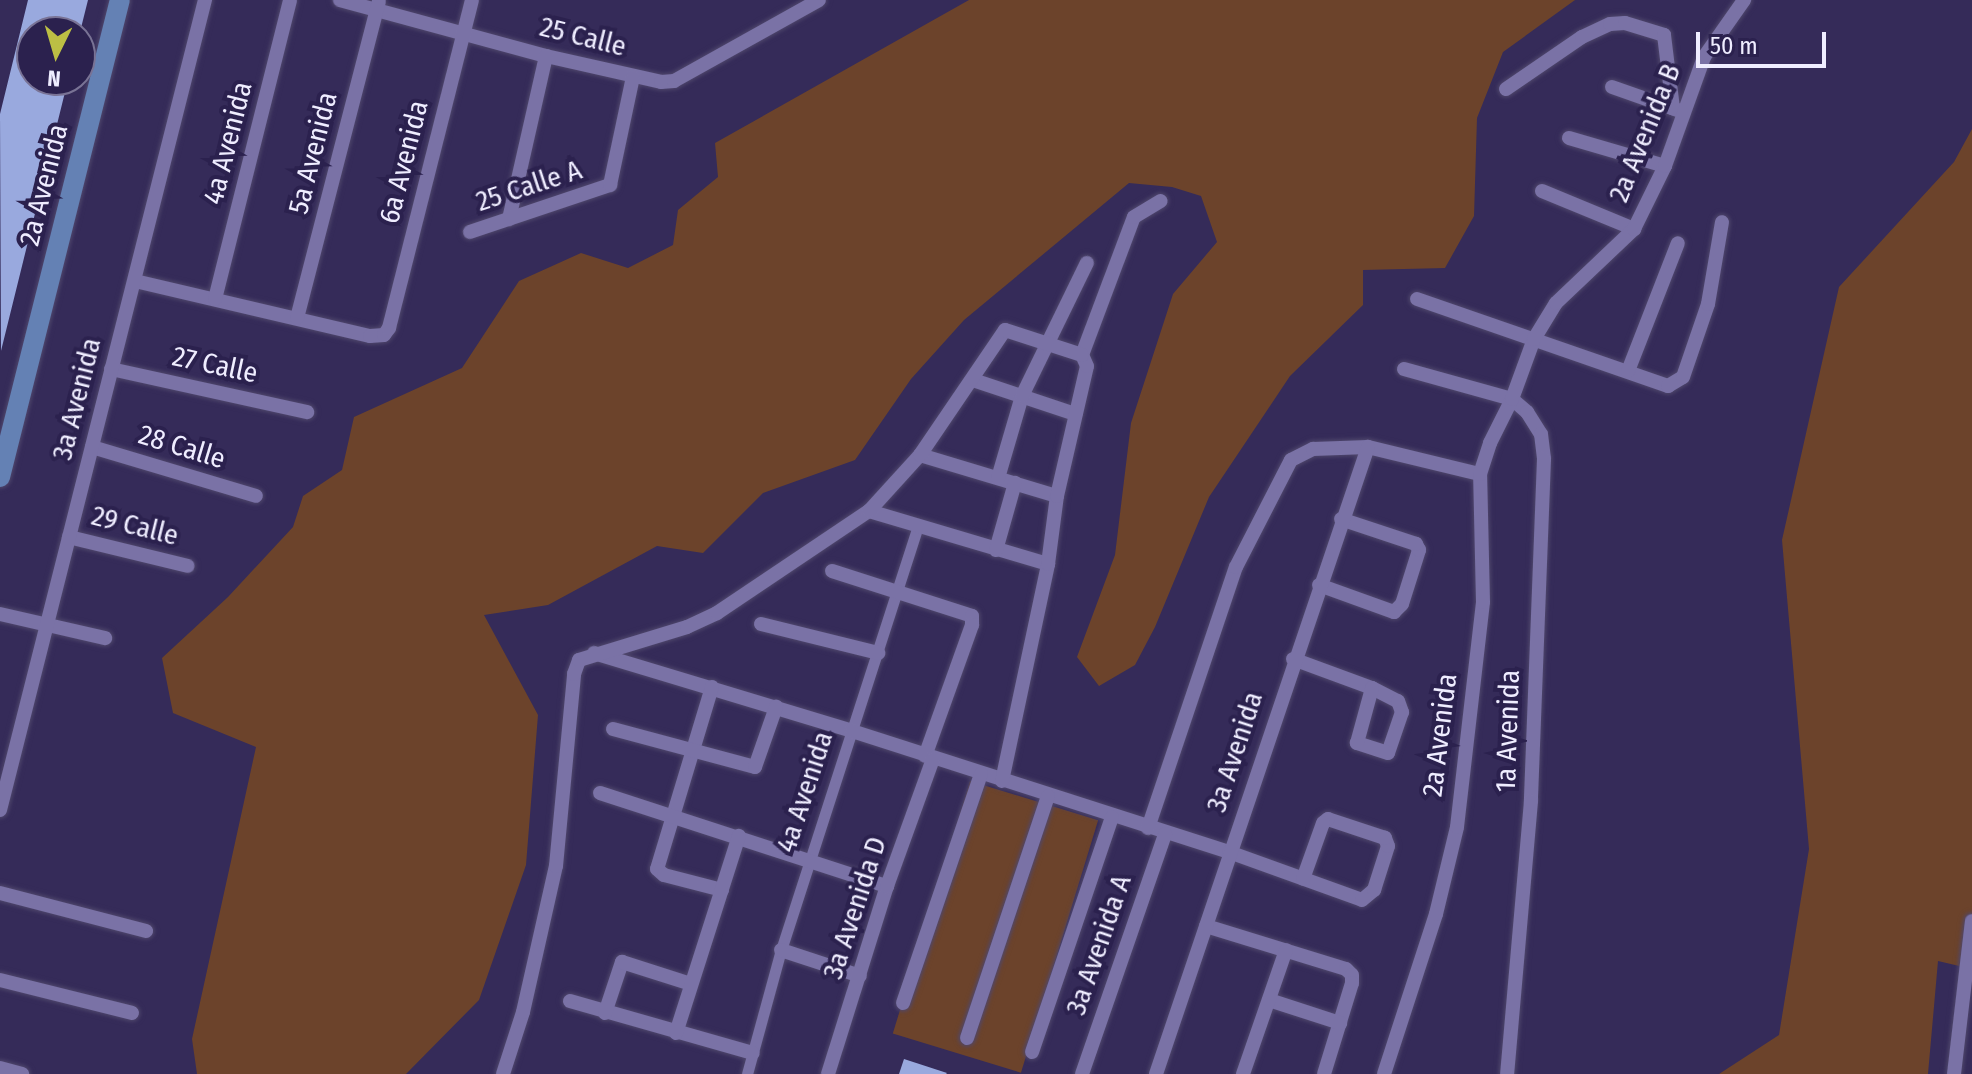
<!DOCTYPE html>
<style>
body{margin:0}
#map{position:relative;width:1972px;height:1074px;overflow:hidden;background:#352b59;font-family:"Fira Sans Condensed",sans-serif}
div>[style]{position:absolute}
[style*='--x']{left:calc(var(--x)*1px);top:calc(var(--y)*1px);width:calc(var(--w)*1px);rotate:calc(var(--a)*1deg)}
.green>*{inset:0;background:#6c432b;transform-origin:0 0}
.building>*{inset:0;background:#99a9de}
.roads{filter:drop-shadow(0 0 2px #4f476c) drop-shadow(0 0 2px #4f476c)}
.pedestrian>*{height:11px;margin:-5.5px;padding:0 5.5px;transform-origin:5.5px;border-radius:5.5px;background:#7a72a6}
.minor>*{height:14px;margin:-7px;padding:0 7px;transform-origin:7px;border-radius:7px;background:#7a72a6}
.secondary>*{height:20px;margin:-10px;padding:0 10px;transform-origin:10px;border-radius:10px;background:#6481b4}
span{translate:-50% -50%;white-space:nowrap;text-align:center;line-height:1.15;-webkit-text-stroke:8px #2b214e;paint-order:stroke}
.street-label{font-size:28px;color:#efedff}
.north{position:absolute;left:16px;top:16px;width:80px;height:80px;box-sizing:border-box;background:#2b214e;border:2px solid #797395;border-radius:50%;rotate:185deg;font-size:22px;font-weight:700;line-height:32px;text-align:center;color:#efedff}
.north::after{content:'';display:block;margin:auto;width:28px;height:36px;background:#bcbf44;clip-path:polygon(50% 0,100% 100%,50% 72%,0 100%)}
.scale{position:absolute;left:1696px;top:32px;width:130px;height:36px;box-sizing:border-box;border:4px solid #efedff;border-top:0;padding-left:10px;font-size:24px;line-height:28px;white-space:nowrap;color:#efedff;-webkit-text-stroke:6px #2b214e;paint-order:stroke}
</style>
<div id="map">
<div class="green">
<div style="clip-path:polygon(969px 0,1575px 0,1503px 52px,1477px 118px,1474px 216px,1445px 268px,1363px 270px,1363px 305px,1290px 376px,1209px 497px,1155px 627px,1135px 665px,1099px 686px,1077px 657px,1115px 555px,1131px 423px,1173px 294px,1217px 242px,1201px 196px,1172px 187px,1129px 183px,964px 320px,911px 379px,855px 460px,763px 493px,703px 553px,657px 546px,548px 605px,484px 615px,538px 715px,526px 865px,479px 1000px,406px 1074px,197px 1074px,192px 1039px,256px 747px,173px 713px,162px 658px,228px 597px,293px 527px,303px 496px,342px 470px,354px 417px,462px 368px,519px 281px,581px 253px,628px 268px,673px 245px,678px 210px,718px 177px,715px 143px)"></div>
<div style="clip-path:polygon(1972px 129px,1972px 969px,1938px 961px,1928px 1074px,1719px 1074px,1779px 1035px,1809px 849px,1782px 540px,1839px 287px,1954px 162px)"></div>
<div style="left:970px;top:781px;width:134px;height:264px;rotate:17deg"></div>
</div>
<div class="building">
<div style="clip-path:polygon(28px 0,88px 0,80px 32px,32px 32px,32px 80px,68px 80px,1px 351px,0 114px)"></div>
<div style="clip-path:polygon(904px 1059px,947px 1073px,946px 1074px,899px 1074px)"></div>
</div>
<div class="roads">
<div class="pedestrian">
<div style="--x:747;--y:1074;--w:129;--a:-74.7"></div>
<div style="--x:781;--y:950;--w:445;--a:-72.1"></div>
</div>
<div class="minor">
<div style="--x:340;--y:0;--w:213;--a:15.2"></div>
<div style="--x:546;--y:56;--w:118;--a:12.7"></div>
<div style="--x:661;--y:82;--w:13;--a:-4"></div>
<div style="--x:674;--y:81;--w:166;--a:-29.2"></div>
<div style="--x:1612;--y:87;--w:72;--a:19.4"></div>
<div style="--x:1506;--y:89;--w:92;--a:-34.4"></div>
<div style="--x:1582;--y:37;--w:31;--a:-25"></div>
<div style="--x:1610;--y:24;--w:15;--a:-4"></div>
<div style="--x:1625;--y:23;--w:41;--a:17.1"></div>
<div style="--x:1664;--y:35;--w:74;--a:83"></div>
<div style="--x:1569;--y:138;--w:100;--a:16.3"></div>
<div style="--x:1542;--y:191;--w:100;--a:22.4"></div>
<div style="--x:509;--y:219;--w:167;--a:-77.2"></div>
<div style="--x:470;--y:232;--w:148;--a:-18.6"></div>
<div style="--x:610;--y:185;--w:110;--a:-78"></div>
<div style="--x:135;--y:281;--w:241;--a:13.2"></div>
<div style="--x:370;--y:336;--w:14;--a:-4"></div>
<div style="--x:384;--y:335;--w:9;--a:-54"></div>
<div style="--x:389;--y:328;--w:338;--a:-75.8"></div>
<div style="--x:215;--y:299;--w:308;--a:-75.9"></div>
<div style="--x:1417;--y:299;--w:266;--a:19.1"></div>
<div style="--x:1668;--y:386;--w:17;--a:-31"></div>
<div style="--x:1683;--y:377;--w:77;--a:-71.1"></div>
<div style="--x:1708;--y:304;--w:83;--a:-80.3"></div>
<div style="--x:297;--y:318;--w:327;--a:-75.5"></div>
<div style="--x:111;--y:369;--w:201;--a:12.4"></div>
<div style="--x:1404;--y:369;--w:112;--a:15.5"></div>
<div style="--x:1512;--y:399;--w:20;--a:41"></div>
<div style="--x:1527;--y:412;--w:26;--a:58"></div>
<div style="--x:1541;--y:434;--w:25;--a:83"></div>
<div style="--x:1544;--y:459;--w:342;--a:92.2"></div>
<div style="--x:1531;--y:801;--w:274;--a:95"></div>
<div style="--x:1628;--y:371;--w:137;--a:-68.7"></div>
<div style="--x:973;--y:380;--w:108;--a:18.4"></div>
<div style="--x:92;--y:447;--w:171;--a:16.6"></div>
<div style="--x:920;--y:455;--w:143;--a:16.7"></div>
<div style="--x:998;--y:478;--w:85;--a:-73.7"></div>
<div style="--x:1022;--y:396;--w:148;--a:-64"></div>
<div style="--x:869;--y:511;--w:187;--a:16.5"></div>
<div style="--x:69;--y:537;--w:122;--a:13.7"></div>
<div style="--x:996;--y:550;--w:70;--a:-74.2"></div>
<div style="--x:832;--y:571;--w:147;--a:17.8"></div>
<div style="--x:972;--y:616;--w:9;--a:90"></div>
<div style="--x:972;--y:625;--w:139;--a:109.7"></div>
<div style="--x:1319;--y:585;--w:80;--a:19.8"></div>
<div style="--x:1394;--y:612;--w:11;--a:-45"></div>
<div style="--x:1402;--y:604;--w:57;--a:-72.5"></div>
<div style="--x:1419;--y:550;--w:7;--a:-117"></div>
<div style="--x:1416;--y:544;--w:79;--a:-161.6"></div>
<div style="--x:0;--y:614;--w:108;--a:12.9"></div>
<div style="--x:761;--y:624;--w:121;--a:13.9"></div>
<div style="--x:594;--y:653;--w:270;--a:16.8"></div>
<div style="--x:852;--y:731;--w:396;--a:17.8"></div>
<div style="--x:1229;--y:852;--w:141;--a:19.8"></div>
<div style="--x:1362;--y:900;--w:16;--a:-40"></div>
<div style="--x:1374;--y:890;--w:46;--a:-72.3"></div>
<div style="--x:1388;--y:846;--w:9;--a:-111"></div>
<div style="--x:1385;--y:838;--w:60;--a:-161.6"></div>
<div style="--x:1328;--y:819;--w:6;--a:141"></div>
<div style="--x:1323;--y:823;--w:59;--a:109.7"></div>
<div style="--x:1293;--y:659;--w:84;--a:20.2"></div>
<div style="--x:1372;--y:688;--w:29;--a:27"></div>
<div style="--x:1398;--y:701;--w:12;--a:70"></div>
<div style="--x:1402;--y:712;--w:43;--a:108.9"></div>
<div style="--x:1388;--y:753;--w:33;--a:-162"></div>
<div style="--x:1357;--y:743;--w:57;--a:-74.7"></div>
<div style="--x:712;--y:687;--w:190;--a:106.8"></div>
<div style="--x:657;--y:869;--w:9;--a:41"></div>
<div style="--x:664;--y:875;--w:60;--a:14.5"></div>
<div style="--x:613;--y:729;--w:147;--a:15"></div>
<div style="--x:755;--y:767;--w:64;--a:-70.7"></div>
<div style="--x:1002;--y:781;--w:222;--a:-78"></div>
<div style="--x:1048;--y:564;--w:69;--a:-82.5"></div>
<div style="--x:1057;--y:496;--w:133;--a:-77"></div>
<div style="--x:1087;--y:366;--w:12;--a:-114"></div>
<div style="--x:1082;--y:355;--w:147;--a:-69.4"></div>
<div style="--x:1134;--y:217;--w:31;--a:-31"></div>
<div style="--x:600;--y:793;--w:302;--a:18"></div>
<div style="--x:0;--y:810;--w:836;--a:-75.8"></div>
<div style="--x:1148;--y:828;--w:275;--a:-71.4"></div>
<div style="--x:1236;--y:567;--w:120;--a:-62.8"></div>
<div style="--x:1291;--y:460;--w:25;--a:-27"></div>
<div style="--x:1313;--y:449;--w:55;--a:-2.1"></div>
<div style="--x:1368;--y:447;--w:115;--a:13.6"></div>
<div style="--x:0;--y:893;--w:151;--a:14.6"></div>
<div style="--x:1206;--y:926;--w:146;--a:17.1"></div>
<div style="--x:1346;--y:969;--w:8;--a:45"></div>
<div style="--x:1352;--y:975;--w:8;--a:90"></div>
<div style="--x:1352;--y:983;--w:95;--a:107.1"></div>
<div style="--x:781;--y:950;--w:83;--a:18.2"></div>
<div style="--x:0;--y:980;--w:136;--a:14"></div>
<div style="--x:1269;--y:1000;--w:75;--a:17.9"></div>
<div style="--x:570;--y:1001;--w:190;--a:15.9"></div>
<div style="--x:903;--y:1003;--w:242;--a:-71.2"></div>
<div style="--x:605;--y:1013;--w:54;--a:-71.6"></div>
<div style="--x:622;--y:962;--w:72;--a:17.7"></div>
<div style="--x:676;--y:1033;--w:207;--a:-72.3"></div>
<div style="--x:967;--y:1038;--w:255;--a:-71.5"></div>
<div style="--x:1032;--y:1052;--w:248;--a:-71.2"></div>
<div style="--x:0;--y:1068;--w:23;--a:15"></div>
<div style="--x:503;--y:1074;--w:65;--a:-72.1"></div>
<div style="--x:523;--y:1012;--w:150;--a:-77.3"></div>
<div style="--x:556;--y:866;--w:193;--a:-84.6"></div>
<div style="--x:574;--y:674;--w:15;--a:-70"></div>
<div style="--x:579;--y:660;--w:113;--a:-17"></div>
<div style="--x:687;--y:627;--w:33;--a:-25"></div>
<div style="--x:717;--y:613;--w:183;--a:-33.9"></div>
<div style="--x:869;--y:511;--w:76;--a:-47.7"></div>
<div style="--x:920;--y:455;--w:151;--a:-55.8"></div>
<div style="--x:1005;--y:330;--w:81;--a:18"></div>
<div style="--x:828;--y:1074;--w:197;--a:-72.6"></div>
<div style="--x:887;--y:886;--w:135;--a:-70.1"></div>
<div style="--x:1082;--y:1074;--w:254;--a:-70.9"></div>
<div style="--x:1156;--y:1074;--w:662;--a:-71.32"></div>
<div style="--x:1243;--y:1074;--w:131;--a:-70.9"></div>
<div style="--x:1384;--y:1074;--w:168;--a:-72"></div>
<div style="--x:1436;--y:914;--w:89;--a:-76.4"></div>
<div style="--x:1457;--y:827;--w:226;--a:-83.4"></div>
<div style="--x:1483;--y:602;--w:128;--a:-91.3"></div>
<div style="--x:1480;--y:474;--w:33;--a:-72"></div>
<div style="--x:1490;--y:443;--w:49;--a:-63.4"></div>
<div style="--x:1512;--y:399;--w:64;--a:-69.9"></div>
<div style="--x:1534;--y:339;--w:42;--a:-58.6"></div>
<div style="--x:1556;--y:303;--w:108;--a:-43.5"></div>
<div style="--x:1634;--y:229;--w:70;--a:-63.8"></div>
<div style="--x:1665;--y:166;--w:116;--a:-70.3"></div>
<div style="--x:1704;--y:57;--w:70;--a:-54.9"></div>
<div style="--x:1954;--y:1074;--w:154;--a:-83.3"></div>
</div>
<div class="secondary">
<div style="--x:0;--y:477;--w:492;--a:-75.9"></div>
</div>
</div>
<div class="street-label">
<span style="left:583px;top:37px;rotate:14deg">25 Calle</span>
<span style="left:1645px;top:133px;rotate:-68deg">2a Avenida B</span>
<span style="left:228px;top:143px;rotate:-76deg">4a Avenida</span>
<span style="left:313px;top:153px;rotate:-76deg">5a Avenida</span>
<span style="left:404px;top:162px;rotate:-76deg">6a Avenida</span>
<span style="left:44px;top:185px;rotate:-76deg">2a Avenida</span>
<span style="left:529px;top:186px;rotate:-18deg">25 Calle A</span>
<span style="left:215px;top:365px;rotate:12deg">27 Calle</span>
<span style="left:77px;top:399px;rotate:-76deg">3a Avenida</span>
<span style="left:182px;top:447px;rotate:17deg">28 Calle</span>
<span style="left:135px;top:526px;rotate:14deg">29 Calle</span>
<span style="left:1508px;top:731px;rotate:-88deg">1a Avenida</span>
<span style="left:1440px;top:735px;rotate:-83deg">2a Avenida</span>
<span style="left:1235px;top:752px;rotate:-72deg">3a Avenida</span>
<span style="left:805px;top:792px;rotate:-72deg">4a Avenida</span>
<span style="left:855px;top:908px;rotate:-72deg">3a Avenida D</span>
<span style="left:1099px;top:945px;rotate:-71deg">3a Avenida A</span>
</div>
<div class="north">N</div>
<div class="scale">50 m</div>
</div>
